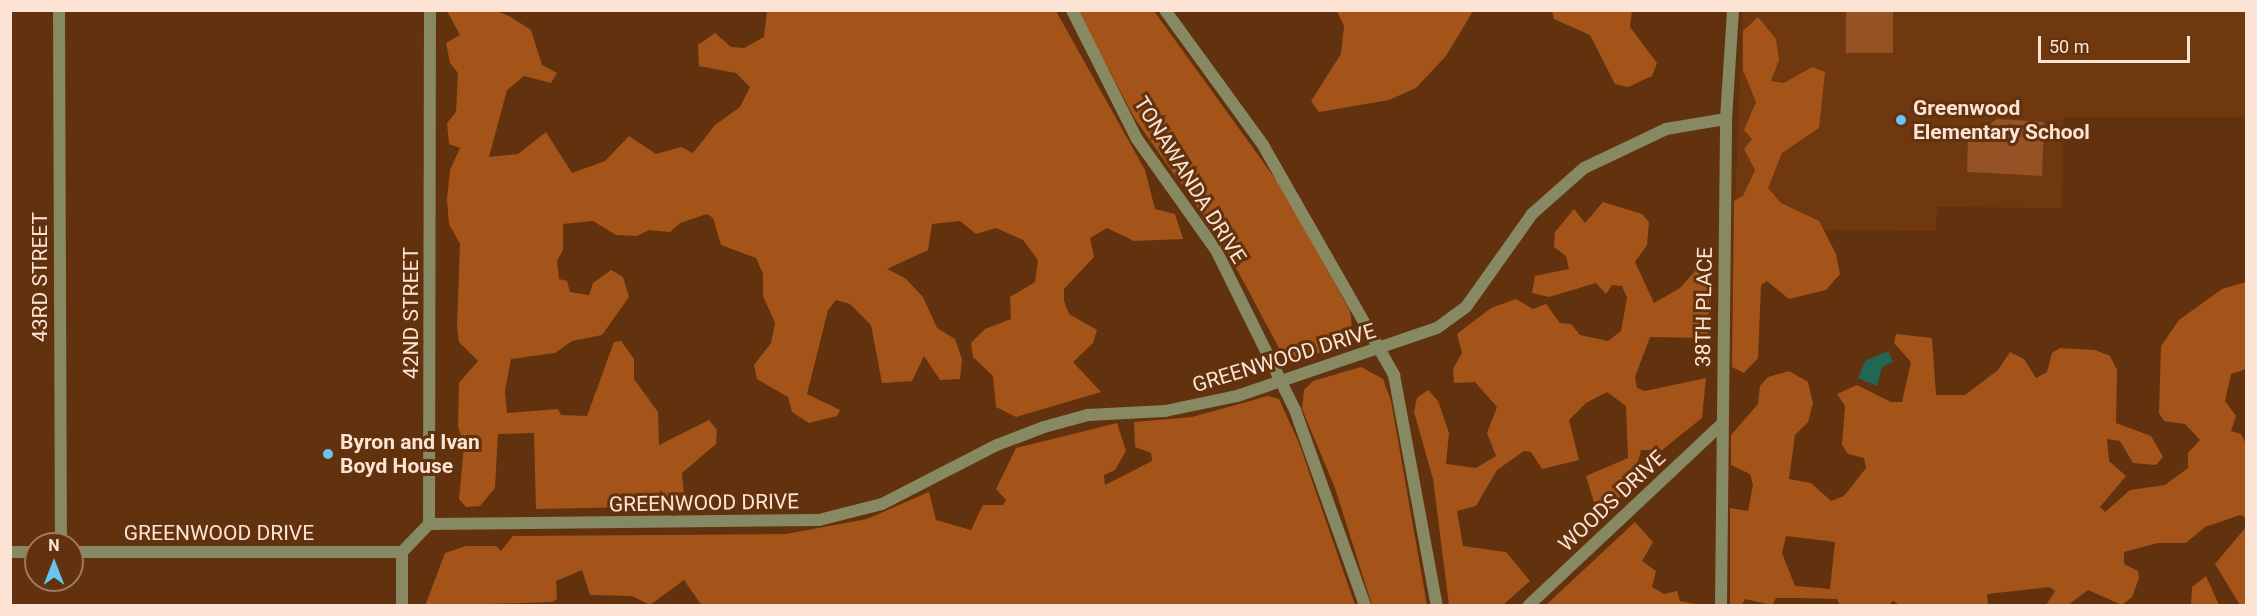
<!DOCTYPE html>
<style>
body{margin:0}
#map{position:relative;width:2257px;height:616px;overflow:hidden;background:#62310e;font-family:Roboto,sans-serif}
div>[style]{position:absolute}
[style*='--x']{left:calc(var(--x)*1px);top:calc(var(--y)*1px);width:calc(var(--w)*1px);rotate:calc(var(--a)*1deg)}
.built>*{inset:0;background:#70380f}
.green>*{inset:0;background:#955225;transform-origin:0 0}
.forest>*{inset:0;background:#a45419}
.water>*{inset:0;background:#226754}
.minor>*{height:12px;margin:-6px;padding:0 6px;transform-origin:6px;border-radius:6px;background:#868961}
.dots>*{width:16px;height:16px;translate:-50% -50%;box-sizing:border-box;border:3px solid #62310e;border-radius:50%}
span{translate:-50% -50%;white-space:nowrap;text-align:center;line-height:1.15;-webkit-text-stroke:6px #62310e;paint-order:stroke}
.poi-label{font-size:21px;color:#fce3d4;font-weight:700}
.left{translate:0 -50%;text-align:left}
.street-label{font-size:21px;color:#fce3d4}
.frame{position:absolute;inset:0;border:12px solid #fce3d4;pointer-events:none}
.north{position:absolute;left:24px;top:532px;width:60px;height:60px;box-sizing:border-box;background:#62310e;border:2px solid #a0785d;border-radius:50%;rotate:0deg;font-size:16px;font-weight:700;line-height:24px;text-align:center;color:#fce3d4}
.north::after{content:'';display:block;margin:auto;width:21px;height:27px;background:#68c4f0;clip-path:polygon(50% 0,100% 100%,50% 72%,0 100%)}
.scale{position:absolute;left:2038px;top:36px;width:152px;height:27px;box-sizing:border-box;border:3px solid #fce3d4;border-top:0;padding-left:8px;font-size:18px;line-height:21px;white-space:nowrap;color:#fce3d4;-webkit-text-stroke:4px #62310e;paint-order:stroke}
</style>
<div id="map">
<div class="built">
<div style="clip-path:polygon(1743px 11px,2246px 11px,2246px 117px,2063px 117px,2062px 208px,1937px 207px,1936px 231px,1734px 229px)"></div>
</div>
<div class="green">
<div style="left:1846px;top:11px;width:47px;height:42px"></div>
<div style="clip-path:polygon(1997px 119px,2044px 122px,2042px 176px,1967px 172px,1968px 139px)"></div>
</div>
<div class="forest">
<div style="clip-path:polygon(447px 11px,496px 11px,509px 16px,531px 30px,542px 65px,557px 73px,551px 83px,524px 76px,507px 90px,489px 157px,518px 154px,546px 132px,572px 173px,605px 161px,629px 136px,656px 154px,681px 147px,693px 153px,715px 125px,740px 107px,750px 87px,736px 73px,699px 66px,698px 45px,715px 33px,731px 47px,744px 48px,764px 37px,767px 11px,1056px 11px,1145px 170px,1155px 209px,1175px 214px,1183px 239px,1134px 241px,1107px 228px,1090px 238px,1094px 257px,1064px 289px,1064px 301px,1069px 314px,1097px 330px,1093px 343px,1073px 362px,1101px 392px,1016px 417px,996px 407px,993px 376px,973px 357px,971px 343px,985px 329px,1011px 319px,1010px 297px,1035px 282px,1038px 260px,1023px 240px,996px 228px,976px 234px,960px 221px,932px 224px,928px 250px,887px 269px,905px 278px,923px 297px,937px 328px,955px 339px,962px 359px,960px 379px,940px 380px,924px 356px,912px 381px,882px 383px,871px 325px,850px 304px,836px 300px,828px 310px,807px 394px,840px 410px,837px 416px,809px 423px,792px 412px,788px 397px,757px 379px,754px 365px,771px 343px,775px 323px,763px 296px,763px 274px,756px 258px,721px 245px,713px 218px,707px 214px,680px 223px,670px 232px,649px 230px,637px 236px,616px 235px,593px 221px,563px 224px,563px 250px,557px 261px,559px 279px,567px 281px,570px 292px,589px 295px,593px 283px,611px 270px,623px 277px,629px 297px,602px 335px,572px 341px,555px 353px,511px 359px,505px 391px,507px 413px,558px 409px,561px 415px,587px 416px,614px 342px,621px 341px,634px 359px,634px 379px,658px 412px,659px 445px,709px 420px,717px 430px,716px 444px,682px 473px,685px 506px,536px 509px,534px 433px,498px 434px,495px 488px,480px 506px,466px 507px,459px 499px,464px 445px,458px 427px,459px 383px,478px 361px,459px 342px,457px 327px,460px 244px,449px 224px,447px 199px,450px 170px,460px 148px,449px 144px,447px 123px,456px 112px,458px 73px,450px 63px,446px 43px,460px 35px)"></div>
<div style="clip-path:polygon(1078px 11px,1154px 11px,1282px 188px,1350px 311px,1352px 327px,1343px 344px,1302px 359px,1281px 352px,1224px 245px,1135px 119px)"></div>
<div style="clip-path:polygon(1337px 11px,1473px 11px,1446px 56px,1416px 88px,1389px 100px,1319px 112px,1311px 101px,1341px 54px,1344px 26px)"></div>
<div style="clip-path:polygon(1552px 11px,1632px 11px,1630px 27px,1657px 63px,1652px 76px,1628px 87px,1615px 84px,1590px 35px,1554px 19px)"></div>
<div style="clip-path:polygon(1758px 17px,1776px 39px,1779px 60px,1771px 81px,1784px 83px,1812px 67px,1825px 72px,1819px 128px,1782px 153px,1768px 188px,1781px 203px,1819px 221px,1836px 254px,1840px 274px,1826px 290px,1789px 299px,1767px 281px,1761px 285px,1758px 358px,1744px 373px,1732px 367px,1734px 201px,1743px 196px,1755px 170px,1744px 149px,1752px 139px,1744px 130px,1756px 102px,1743px 70px,1743px 31px)"></div>
<div style="clip-path:polygon(1603px 202px,1642px 214px,1649px 222px,1647px 245px,1635px 262px,1654px 303px,1680px 288px,1697px 269px,1710px 269px,1708px 338px,1650px 337px,1635px 377px,1637px 388px,1645px 391px,1706px 378px,1702px 418px,1662px 450px,1641px 450px,1632px 485px,1608px 508px,1596px 509px,1586px 476px,1628px 458px,1626px 406px,1607px 392px,1586px 403px,1569px 420px,1579px 460px,1542px 469px,1531px 452px,1524px 451px,1497px 470px,1476px 506px,1457px 511px,1463px 546px,1506px 552px,1530px 581px,1503px 605px,1449px 605px,1433px 479px,1414px 412px,1417px 398px,1428px 390px,1438px 401px,1449px 433px,1446px 464px,1476px 468px,1496px 456px,1487px 433px,1497px 407px,1475px 382px,1454px 383px,1453px 369px,1462px 353px,1457px 334px,1491px 308px,1516px 299px,1533px 309px,1546px 304px,1560px 323px,1571px 324px,1580px 335px,1608px 341px,1621px 331px,1627px 298px,1622px 286px,1612px 285px,1606px 294px,1596px 283px,1549px 297px,1532px 293px,1535px 276px,1569px 269px,1566px 256px,1554px 247px,1555px 232px,1574px 209px,1585px 223px)"></div>
<div style="clip-path:polygon(evenodd,2246px 282px,2246px 369px,2231px 374px,2225px 401px,2236px 416px,2231px 431px,2241px 434px,2246px 444px,2246px 518px,2240px 515px,2205px 527px,2186px 543px,2158px 543px,2124px 552px,2124px 564px,2138px 571px,2139px 578px,2132px 597px,2122px 605px,2088px 590px,2068px 605px,2046px 605px,2055px 591px,2049px 587px,1987px 594px,1988px 605px,1902px 606px,1893px 601px,1889px 605px,1840px 606px,1837px 599px,1799px 598px,1776px 598px,1772px 605px,1745px 599px,1742px 605px,1730px 605px,1730px 508px,1748px 511px,1753px 485px,1750px 474px,1731px 465px,1731px 435px,1758px 404px,1760px 386px,1768px 377px,1789px 371px,1808px 382px,1813px 403px,1808px 422px,1795px 435px,1789px 479px,1811px 483px,1831px 501px,1844px 496px,1866px 468px,1864px 458px,1848px 454px,1842px 445px,1845px 406px,1837px 394px,1857px 385px,1891px 402px,1902px 402px,1911px 362px,1894px 343px,1896px 334px,1932px 338px,1936px 395px,1965px 395px,1998px 370px,2010px 352px,2024px 359px,2036px 378px,2047px 372px,2052px 353px,2060px 348px,2095px 350px,2110px 356px,2117px 370px,2116px 423px,2151px 436px,2163px 457px,2156px 465px,2133px 463px,2120px 441px,2107px 439px,2109px 461px,2126px 476px,2100px 507px,2105px 512px,2130px 490px,2165px 485px,2188px 468px,2188px 453px,2200px 440px,2185px 424px,2164px 421px,2159px 413px,2161px 346px,2179px 320px,2222px 289px,2246px 282px,1786px 536px,1835px 542px,1830px 589px,1795px 586px,1782px 553px,1786px 536px)"></div>
<div style="clip-path:polygon(1361px 367px,1383px 379px,1391px 401px,1427px 605px,1372px 605px,1335px 488px,1302px 409px,1304px 390px,1313px 381px)"></div>
<div style="clip-path:polygon(1268px 396px,1279px 399px,1299px 443px,1355px 605px,702px 606px,684px 580px,650px 605px,632px 596px,590px 595px,582px 570px,556px 581px,557px 599px,552px 602px,425px 606px,445px 553px,466px 546px,496px 546px,501px 551px,513px 536px,786px 534px,867px 519px,929px 492px,936px 520px,971px 530px,983px 505px,1003px 505px,1006px 500px,996px 489px,1016px 448px,1117px 423px,1126px 451px,1115px 470px,1104px 475px,1105px 485px,1152px 461px,1151px 453px,1135px 447px,1134px 422px,1192px 417px)"></div>
<div style="clip-path:polygon(1635px 522px,1653px 542px,1642px 561px,1656px 571px,1652px 587px,1664px 594px,1677px 591px,1680px 601px,1701px 605px,1547px 604px)"></div>
<div style="clip-path:polygon(2246px 527px,2246px 605px,2240px 605px,2215px 564px)"></div>
<div style="clip-path:polygon(2206px 576px,2219px 605px,2191px 605px,2192px 587px)"></div>
</div>
<div class="water">
<div style="clip-path:polygon(1888px 351px,1893px 362px,1882px 367px,1877px 386px,1858px 378px,1865px 361px)"></div>
</div>
<div class="minor">
<div style="--x:59;--y:10;--w:534;--a:89.79"></div>
<div style="--x:1072;--y:10;--w:144;--a:63.3"></div>
<div style="--x:1137;--y:139;--w:136;--a:54.6"></div>
<div style="--x:1216;--y:250;--w:178;--a:63.7"></div>
<div style="--x:1295;--y:410;--w:208;--a:70.3"></div>
<div style="--x:1165;--y:10;--w:167;--a:54"></div>
<div style="--x:1263;--y:145;--w:265;--a:60.3"></div>
<div style="--x:1394;--y:375;--w:235;--a:79.5"></div>
<div style="--x:429;--y:524;--w:390;--a:-0.6"></div>
<div style="--x:819;--y:520;--w:65;--a:-14.3"></div>
<div style="--x:882;--y:504;--w:129;--a:-27.2"></div>
<div style="--x:997;--y:445;--w:50;--a:-21"></div>
<div style="--x:1044;--y:427;--w:46;--a:-15.3"></div>
<div style="--x:1088;--y:415;--w:77;--a:-3"></div>
<div style="--x:1165;--y:411;--w:74;--a:-11.8"></div>
<div style="--x:1237;--y:396;--w:211;--a:-18.8"></div>
<div style="--x:1437;--y:328;--w:36;--a:-36"></div>
<div style="--x:1466;--y:307;--w:114;--a:-54.6"></div>
<div style="--x:1532;--y:214;--w:69;--a:-41.5"></div>
<div style="--x:1584;--y:168;--w:91;--a:-25.4"></div>
<div style="--x:1666;--y:129;--w:61;--a:-9.5"></div>
<div style="--x:10;--y:552;--w:26;--a:0"></div>
<div style="--x:72;--y:552;--w:330;--a:0"></div>
<div style="--x:402;--y:606;--w:54;--a:-90"></div>
<div style="--x:402;--y:552;--w:39;--a:-46"></div>
<div style="--x:429;--y:524;--w:514;--a:-89.89"></div>
<div style="--x:1528;--y:606;--w:266;--a:-43.2"></div>
<div style="--x:1721;--y:606;--w:487;--a:-89.4"></div>
<div style="--x:1726;--y:119;--w:109;--a:-86.3"></div>
</div>
<div class="dots">
<div style="left:1901px;top:120px;background:#68c4f0"></div>
<div style="left:328px;top:454px;background:#68c4f0"></div>
</div>
<div class="poi-label">
<span class="left" style="left:1913px;top:120px">Greenwood<br>Elementary School</span>
<span class="left" style="left:340px;top:454px">Byron and Ivan<br>Boyd House</span>
</div>
<div class="street-label">
<span style="left:1190px;top:180px;rotate:58deg">TONAWANDA DRIVE</span>
<span style="left:40px;top:277px;rotate:-90deg">43RD STREET</span>
<span style="left:1704px;top:307px;rotate:-89deg">38TH PLACE</span>
<span style="left:411px;top:313px;rotate:-90deg">42ND STREET</span>
<span style="left:1284px;top:358px;rotate:-17deg">GREENWOOD DRIVE</span>
<span style="left:1612px;top:501px;rotate:-43deg">WOODS DRIVE</span>
<span style="left:704px;top:503px;rotate:-1deg">GREENWOOD DRIVE</span>
<span style="left:219px;top:533px">GREENWOOD DRIVE</span>
</div>
<div class="frame"></div>
<div class="north">N</div>
<div class="scale">50 m</div>
</div>
